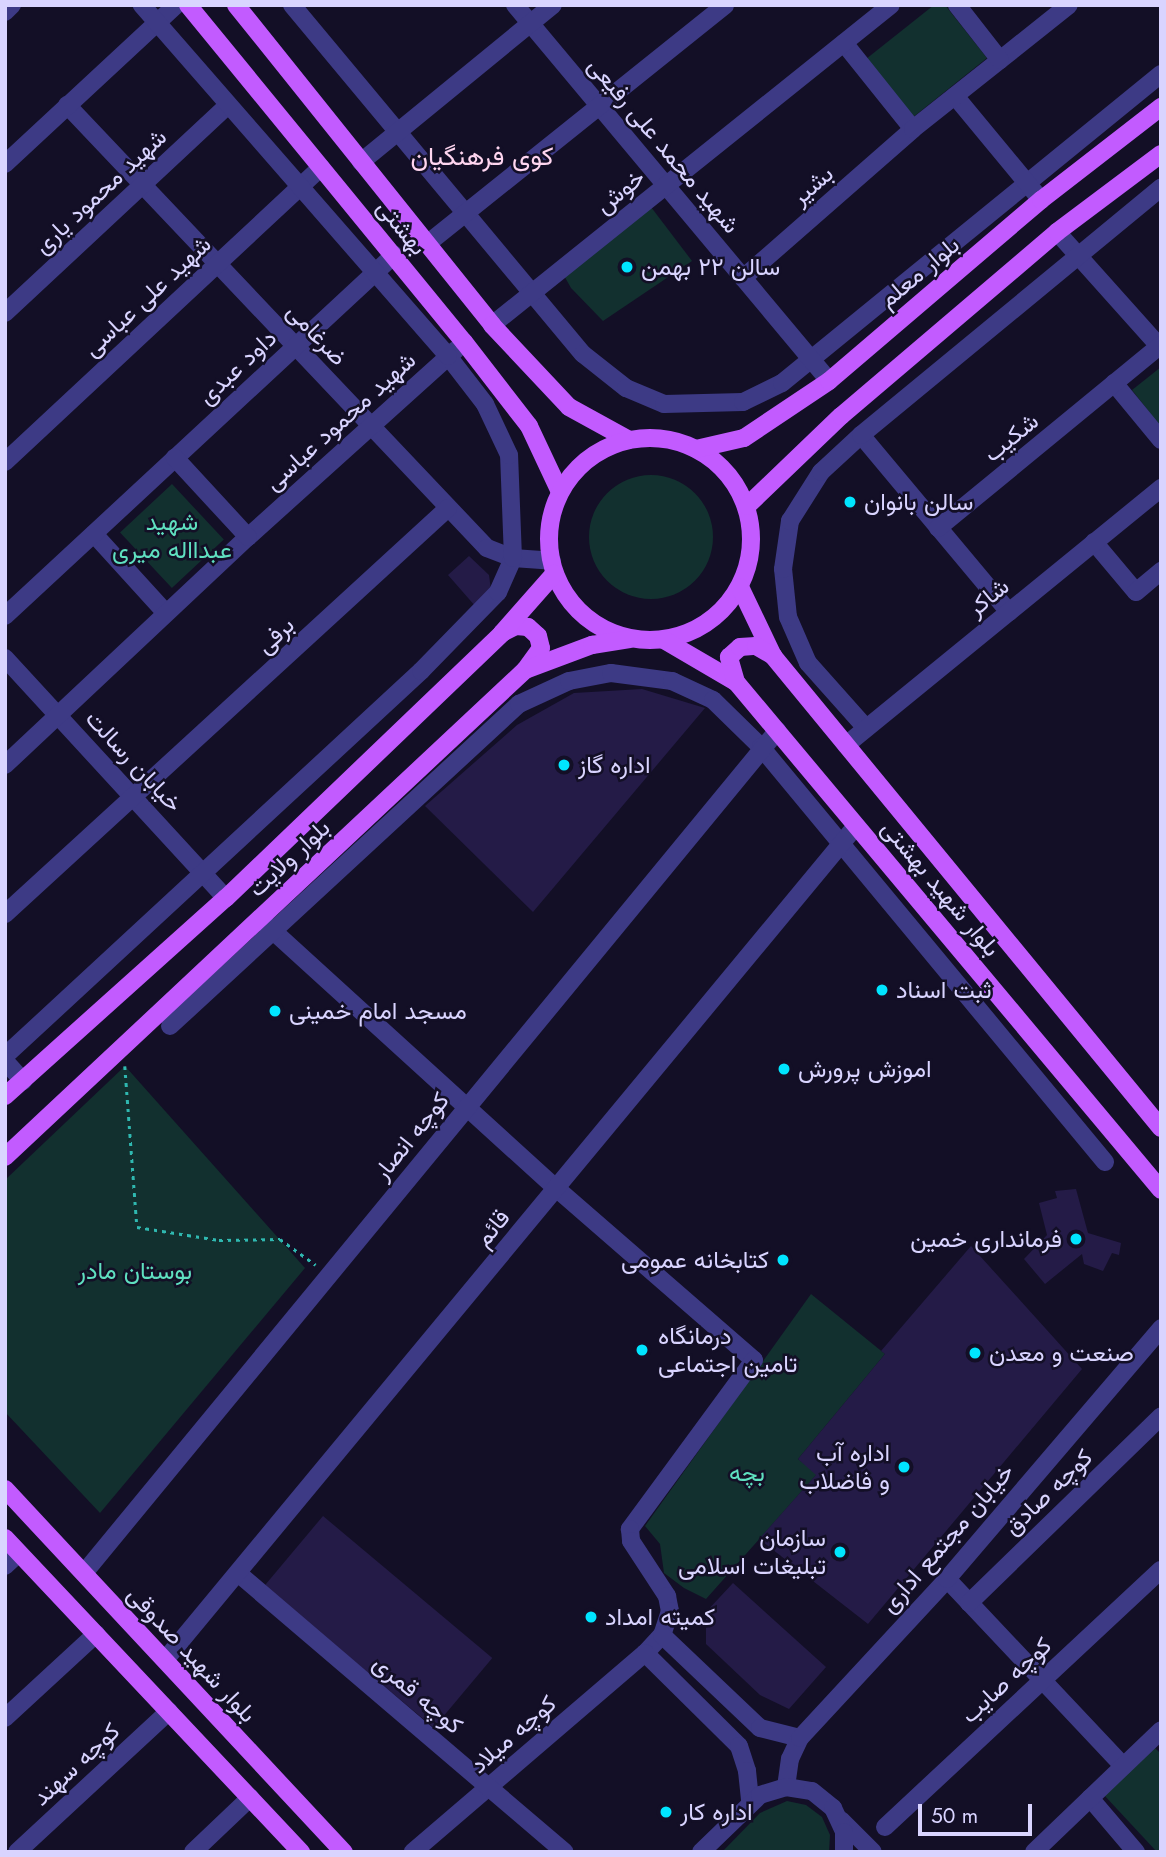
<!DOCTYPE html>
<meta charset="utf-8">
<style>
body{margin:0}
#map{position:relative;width:1166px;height:1857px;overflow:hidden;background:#130f26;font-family:Jost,Vazirmatn,sans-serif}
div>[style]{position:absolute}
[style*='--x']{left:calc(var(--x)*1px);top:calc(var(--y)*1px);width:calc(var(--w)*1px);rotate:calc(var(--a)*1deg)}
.green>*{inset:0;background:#12302f;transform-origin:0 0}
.round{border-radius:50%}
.building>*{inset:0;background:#241b47;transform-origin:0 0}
.path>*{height:2.5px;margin-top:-1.25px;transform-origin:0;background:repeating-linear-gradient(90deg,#2fb8b0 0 3.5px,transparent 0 8.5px)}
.minor>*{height:18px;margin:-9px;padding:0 9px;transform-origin:9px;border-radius:9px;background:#3d3a85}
.major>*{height:18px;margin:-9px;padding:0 9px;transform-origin:9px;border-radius:9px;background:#c25bff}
.major>.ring{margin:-9px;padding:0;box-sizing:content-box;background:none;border:18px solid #c25bff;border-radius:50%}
.dots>*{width:19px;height:19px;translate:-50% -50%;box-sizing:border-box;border:4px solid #130f26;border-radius:50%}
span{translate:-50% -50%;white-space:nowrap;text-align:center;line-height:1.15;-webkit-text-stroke:5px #130f26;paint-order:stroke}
.street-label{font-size:24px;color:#d9d4ff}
.poi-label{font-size:24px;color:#d9d4ff}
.left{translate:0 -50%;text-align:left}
.right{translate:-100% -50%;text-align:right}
.park-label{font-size:24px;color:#5fe0c0}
.neighbourhood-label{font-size:26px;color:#ffd6f0}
.frame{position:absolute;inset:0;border:7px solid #d9d4ff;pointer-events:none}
.scale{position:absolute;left:918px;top:1804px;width:114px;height:32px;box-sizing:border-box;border:4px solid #d9d4ff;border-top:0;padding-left:9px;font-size:21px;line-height:24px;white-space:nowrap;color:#d9d4ff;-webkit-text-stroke:5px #130f26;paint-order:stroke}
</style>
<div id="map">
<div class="green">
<div style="clip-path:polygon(934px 5px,945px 5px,987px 58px,912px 118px,866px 59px)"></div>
<div style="clip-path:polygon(651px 207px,692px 261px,603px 321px,571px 288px,562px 272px)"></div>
<div style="clip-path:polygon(1161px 367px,1161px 427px,1132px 390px)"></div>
<div class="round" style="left:589px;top:475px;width:124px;height:124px"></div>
<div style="left:172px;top:484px;width:76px;height:71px;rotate:47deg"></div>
<div style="clip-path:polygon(125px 1066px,305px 1268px,100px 1513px,5px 1412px,5px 1180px)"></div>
<div style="clip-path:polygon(811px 1294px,885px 1354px,798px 1459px,817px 1474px,706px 1599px,684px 1588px,664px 1573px,660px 1544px,645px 1526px)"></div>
<div style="clip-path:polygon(1155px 1748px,1161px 1754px,1161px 1852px,1157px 1852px,1104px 1795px)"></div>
<div style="clip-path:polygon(787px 1801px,806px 1805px,822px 1817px,830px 1835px,829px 1852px,722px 1852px,760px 1813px)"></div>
</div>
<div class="building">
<div style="clip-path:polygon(469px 556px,489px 575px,491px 590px,476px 607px,448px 575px)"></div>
<div style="clip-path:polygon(642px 689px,705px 708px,533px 912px,425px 806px,517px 725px,574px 693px)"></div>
<div style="clip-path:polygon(1076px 1189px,1088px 1233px,1121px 1243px,1119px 1255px,1112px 1253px,1103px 1271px,1084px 1264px,1082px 1254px,1045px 1284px,1024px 1259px,1047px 1235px,1039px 1203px,1057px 1198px,1055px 1191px)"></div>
<div style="clip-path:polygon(971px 1246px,1082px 1369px,868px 1624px,759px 1539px,816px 1475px,798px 1459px,885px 1354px,881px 1351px)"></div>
<div style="left:323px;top:1516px;width:221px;height:91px;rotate:40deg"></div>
<div style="clip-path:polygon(733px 1583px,826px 1667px,789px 1709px,760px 1695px,706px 1644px,706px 1612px)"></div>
</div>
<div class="path">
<div style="--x:125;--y:1066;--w:161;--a:85.7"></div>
<div style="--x:137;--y:1227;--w:83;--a:9"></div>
<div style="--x:219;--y:1240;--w:61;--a:-0.9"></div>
<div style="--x:280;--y:1239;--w:44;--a:35.8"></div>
</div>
<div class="minor">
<div style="--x:292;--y:5;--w:454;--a:50.2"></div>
<div style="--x:583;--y:354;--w:55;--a:38.3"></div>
<div style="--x:626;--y:388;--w:41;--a:22.8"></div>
<div style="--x:664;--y:404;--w:79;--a:-1.5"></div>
<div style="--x:743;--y:402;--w:43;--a:-26"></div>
<div style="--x:782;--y:383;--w:489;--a:-39.2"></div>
<div style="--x:515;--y:5;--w:490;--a:50.1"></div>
<div style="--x:5;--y:12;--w:10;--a:-45"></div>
<div style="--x:844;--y:43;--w:110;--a:51.3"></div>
<div style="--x:1000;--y:60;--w:88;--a:-38.6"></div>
<div style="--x:955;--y:96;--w:135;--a:50.4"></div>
<div style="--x:67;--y:105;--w:610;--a:46.53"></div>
<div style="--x:487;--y:548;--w:28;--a:21"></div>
<div style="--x:513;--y:558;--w:39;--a:4"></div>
<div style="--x:361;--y:162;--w:248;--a:-39.3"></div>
<div style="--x:5;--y:164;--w:233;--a:-42.9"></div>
<div style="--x:1057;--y:232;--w:153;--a:48.2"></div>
<div style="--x:427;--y:244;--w:382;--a:-38.7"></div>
<div style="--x:743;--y:278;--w:226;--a:-41.2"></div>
<div style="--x:913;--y:129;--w:111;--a:-38.4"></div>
<div style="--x:1000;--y:60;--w:70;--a:-128"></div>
<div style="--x:5;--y:313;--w:305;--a:-43"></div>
<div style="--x:492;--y:325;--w:511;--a:-38.73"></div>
<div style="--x:1114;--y:383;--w:74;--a:50.5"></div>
<div style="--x:861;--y:435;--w:231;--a:50.1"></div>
<div style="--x:5;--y:462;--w:432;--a:-43"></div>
<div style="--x:938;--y:528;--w:288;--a:-39.4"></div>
<div style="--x:94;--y:534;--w:105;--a:47.7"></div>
<div style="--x:248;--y:537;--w:280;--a:-42"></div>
<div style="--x:1094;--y:542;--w:65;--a:50"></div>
<div style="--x:1136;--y:592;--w:33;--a:-40"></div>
<div style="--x:5;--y:616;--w:531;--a:-42.86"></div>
<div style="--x:5;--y:658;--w:326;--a:47.4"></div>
<div style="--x:866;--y:728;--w:87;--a:-131.7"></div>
<div style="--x:808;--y:663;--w:50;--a:-113.5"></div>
<div style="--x:788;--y:617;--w:48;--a:-95.9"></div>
<div style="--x:783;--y:569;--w:49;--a:-81.7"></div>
<div style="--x:790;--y:521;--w:58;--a:-57.7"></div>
<div style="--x:821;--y:472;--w:54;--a:-42.8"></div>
<div style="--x:861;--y:435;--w:389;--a:-39.5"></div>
<div style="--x:846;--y:745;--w:407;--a:-39.2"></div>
<div style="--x:5;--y:765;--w:333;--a:-43.2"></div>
<div style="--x:248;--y:537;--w:108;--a:-132.7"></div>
<div style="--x:5;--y:914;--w:601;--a:-42.5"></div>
<div style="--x:260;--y:919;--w:400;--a:42.3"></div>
<div style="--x:556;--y:1188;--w:262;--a:41"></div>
<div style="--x:754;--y:1360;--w:210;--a:126.3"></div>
<div style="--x:630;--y:1529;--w:12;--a:85"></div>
<div style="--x:631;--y:1541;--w:66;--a:56.8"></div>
<div style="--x:667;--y:1596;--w:15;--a:79"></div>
<div style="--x:670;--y:1611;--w:25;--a:108"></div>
<div style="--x:662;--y:1635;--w:25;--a:133"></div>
<div style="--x:645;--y:1653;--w:306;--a:139.4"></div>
<div style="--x:170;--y:1026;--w:475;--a:-42.7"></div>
<div style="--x:519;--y:704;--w:55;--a:-24.7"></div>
<div style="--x:569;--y:681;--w:43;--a:-10.8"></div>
<div style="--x:611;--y:673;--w:62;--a:7.5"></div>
<div style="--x:672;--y:681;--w:45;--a:24.9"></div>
<div style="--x:713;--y:700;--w:67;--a:44.4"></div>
<div style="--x:761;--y:747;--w:539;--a:50.34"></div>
<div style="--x:5;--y:1056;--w:567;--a:-42.78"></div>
<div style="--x:421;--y:671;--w:110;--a:-45.7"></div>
<div style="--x:498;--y:592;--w:37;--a:-66"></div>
<div style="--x:513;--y:558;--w:103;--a:-92.2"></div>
<div style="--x:509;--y:455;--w:56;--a:-115.2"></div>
<div style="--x:485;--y:404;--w:61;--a:-127.6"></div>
<div style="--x:448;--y:356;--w:466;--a:-131.1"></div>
<div style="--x:5;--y:1061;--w:27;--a:48"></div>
<div style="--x:5;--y:1566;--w:19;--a:-43"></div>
<div style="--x:84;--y:1573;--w:1091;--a:-50.54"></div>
<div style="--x:239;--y:1574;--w:428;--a:40.5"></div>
<div style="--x:947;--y:1579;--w:257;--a:46.7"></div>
<div style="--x:969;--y:1603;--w:268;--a:-44.2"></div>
<div style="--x:662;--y:1635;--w:135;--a:43.5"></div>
<div style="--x:760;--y:1728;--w:41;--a:14"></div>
<div style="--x:645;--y:1653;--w:132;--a:44.7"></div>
<div style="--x:739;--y:1746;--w:26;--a:72"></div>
<div style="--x:747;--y:1771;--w:31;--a:84"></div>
<div style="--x:165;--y:1660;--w:1083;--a:-50.36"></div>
<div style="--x:5;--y:1718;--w:124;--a:-42.7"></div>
<div style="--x:786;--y:1787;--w:28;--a:-82"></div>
<div style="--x:790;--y:1759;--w:23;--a:-65"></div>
<div style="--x:800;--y:1738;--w:217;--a:-47.2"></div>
<div style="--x:947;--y:1579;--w:330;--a:-49.5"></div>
<div style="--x:1090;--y:1798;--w:71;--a:49.6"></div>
<div style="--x:841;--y:1820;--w:45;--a:45"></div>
<div style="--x:885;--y:1827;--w:377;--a:-43"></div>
<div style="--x:17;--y:1852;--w:207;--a:-42.8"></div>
<div style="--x:193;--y:1852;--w:79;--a:-43.5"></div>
<div style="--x:701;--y:1852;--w:82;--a:-44"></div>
<div style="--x:760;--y:1795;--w:27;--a:-17"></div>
<div style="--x:786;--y:1787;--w:26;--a:9"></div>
<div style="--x:812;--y:1791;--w:27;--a:39"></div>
<div style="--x:833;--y:1808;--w:26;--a:65"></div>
<div style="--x:844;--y:1832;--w:20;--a:90"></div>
<div style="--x:1034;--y:1852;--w:176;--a:-43.8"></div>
</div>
<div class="major">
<div style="--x:188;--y:5;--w:436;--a:50.7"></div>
<div style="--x:464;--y:342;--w:106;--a:52.3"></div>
<div style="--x:529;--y:426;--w:73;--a:64.8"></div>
<div style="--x:236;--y:5;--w:410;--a:51.3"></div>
<div style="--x:492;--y:325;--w:112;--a:46.8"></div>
<div style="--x:569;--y:407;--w:68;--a:28.8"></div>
<div class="ring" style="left:549px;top:438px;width:184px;height:184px"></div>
<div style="--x:696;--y:449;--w:49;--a:-12.9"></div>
<div style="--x:744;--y:438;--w:102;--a:-33.8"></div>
<div style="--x:829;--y:381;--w:279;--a:-40.5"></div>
<div style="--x:1041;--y:200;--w:152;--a:-37.8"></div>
<div style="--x:747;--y:506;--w:130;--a:-43.8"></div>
<div style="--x:841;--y:416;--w:284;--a:-40.4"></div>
<div style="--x:1057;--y:232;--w:130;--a:-36.9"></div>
<div style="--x:740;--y:587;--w:76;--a:64.4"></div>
<div style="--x:773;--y:656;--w:611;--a:50.58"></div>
<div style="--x:502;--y:633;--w:16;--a:-27"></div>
<div style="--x:516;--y:626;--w:12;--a:5"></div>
<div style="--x:528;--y:627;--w:13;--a:42"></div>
<div style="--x:538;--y:636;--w:12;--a:76"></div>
<div style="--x:541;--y:648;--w:24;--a:126"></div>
<div style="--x:664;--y:640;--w:83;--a:30.3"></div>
<div style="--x:736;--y:682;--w:662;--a:50.08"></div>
<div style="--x:736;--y:682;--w:26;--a:-106"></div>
<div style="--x:729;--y:657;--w:15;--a:-42"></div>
<div style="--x:740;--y:647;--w:16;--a:-4"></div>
<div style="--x:756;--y:646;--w:20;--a:30"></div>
<div style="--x:5;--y:1096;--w:297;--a:-41.9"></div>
<div style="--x:226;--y:898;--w:383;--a:-43.8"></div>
<div style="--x:502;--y:633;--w:79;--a:-48.6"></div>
<div style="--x:5;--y:1157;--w:712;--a:-43.12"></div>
<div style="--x:525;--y:670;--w:72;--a:-20.5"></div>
<div style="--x:592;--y:645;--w:38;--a:-9"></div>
<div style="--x:5;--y:1489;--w:497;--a:47"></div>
<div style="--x:5;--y:1538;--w:432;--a:46.7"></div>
</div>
<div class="dots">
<div style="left:627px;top:267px;background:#00e5ff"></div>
<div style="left:850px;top:502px;background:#00e5ff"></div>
<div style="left:564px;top:765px;background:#00e5ff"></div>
<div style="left:882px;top:990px;background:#00e5ff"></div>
<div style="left:275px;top:1011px;background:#00e5ff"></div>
<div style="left:784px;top:1069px;background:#00e5ff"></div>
<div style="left:1076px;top:1239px;background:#00e5ff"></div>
<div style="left:783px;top:1260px;background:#00e5ff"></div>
<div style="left:642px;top:1350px;background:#00e5ff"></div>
<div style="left:975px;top:1353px;background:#00e5ff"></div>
<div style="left:904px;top:1467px;background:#00e5ff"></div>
<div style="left:840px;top:1552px;background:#00e5ff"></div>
<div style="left:591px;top:1617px;background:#00e5ff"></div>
<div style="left:666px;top:1812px;background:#00e5ff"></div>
</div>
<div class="street-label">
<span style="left:664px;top:145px;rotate:50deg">شهید محمد علی رفیعی</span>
<span style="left:812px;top:185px;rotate:-41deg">بشیر</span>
<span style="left:100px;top:191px;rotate:-43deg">شهید محمود یاری</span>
<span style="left:620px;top:191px;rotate:-39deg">خوش</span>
<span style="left:402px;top:227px;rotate:51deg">بهشتی</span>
<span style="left:919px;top:272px;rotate:-40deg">بلوار معلم</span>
<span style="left:147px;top:296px;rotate:-43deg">شهید علی عباسی</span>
<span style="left:317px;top:334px;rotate:47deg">ضرغامی</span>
<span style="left:237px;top:367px;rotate:-43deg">داود عبدی</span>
<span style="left:340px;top:421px;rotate:-42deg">شهید محمود عباسی</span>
<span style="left:1011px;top:437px;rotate:-39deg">شکیب</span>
<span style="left:988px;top:597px;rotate:-39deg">شاکر</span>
<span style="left:275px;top:635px;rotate:-43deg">برفی</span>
<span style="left:134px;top:761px;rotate:47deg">خیابان رسالت</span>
<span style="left:289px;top:858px;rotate:-43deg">بلوار ولایت</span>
<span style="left:941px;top:888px;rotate:50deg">بلوار شهید بهشتی</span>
<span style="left:411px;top:1136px;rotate:-51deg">کوچه انصار</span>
<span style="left:492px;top:1228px;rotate:-51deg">قائم</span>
<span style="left:1048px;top:1492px;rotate:-44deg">کوچه صادق</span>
<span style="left:947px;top:1538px;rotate:-49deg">خیابان مجتمع اداری</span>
<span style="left:192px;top:1654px;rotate:47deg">بلوار شهید صدوقی</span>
<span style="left:1006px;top:1680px;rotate:-43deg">کوچه صایب</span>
<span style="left:418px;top:1694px;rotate:40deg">کوچه قمری</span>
<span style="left:513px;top:1734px;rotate:-41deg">کوچه میلاد</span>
<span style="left:76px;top:1764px;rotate:-43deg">کوچه سهند</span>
</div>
<div class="poi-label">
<span class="left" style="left:641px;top:267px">سالن ۲۲ بهمن</span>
<span class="left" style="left:864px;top:502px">سالن بانوان</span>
<span class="left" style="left:578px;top:765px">اداره گاز</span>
<span class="left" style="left:896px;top:990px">ثبت اسناد</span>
<span class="left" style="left:289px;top:1011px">مسجد امام خمینی</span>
<span class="left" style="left:798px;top:1069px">اموزش پرورش</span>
<span class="right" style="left:1062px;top:1239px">فرمانداری خمین</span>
<span class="right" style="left:769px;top:1260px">کتابخانه عمومی</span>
<span class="left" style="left:658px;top:1350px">درمانگاه<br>تامین اجتماعی</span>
<span class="left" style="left:989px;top:1353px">صنعت و معدن</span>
<span class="right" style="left:890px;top:1467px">اداره آب<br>و فاضلاب</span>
<span class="right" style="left:826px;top:1552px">سازمان<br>تبلیغات اسلامی</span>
<span class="left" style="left:605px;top:1617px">کمیته امداد</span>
<span class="left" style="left:680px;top:1812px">اداره کار</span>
</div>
<div class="park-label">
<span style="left:172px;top:536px">شهید<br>عبدااله میری</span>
<span style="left:135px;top:1271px">بوستان مادر</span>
<span style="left:747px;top:1473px">بچه</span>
</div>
<div class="neighbourhood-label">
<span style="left:482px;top:157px">کوی فرهنگیان</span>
</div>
<div class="frame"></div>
<div class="scale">50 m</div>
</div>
